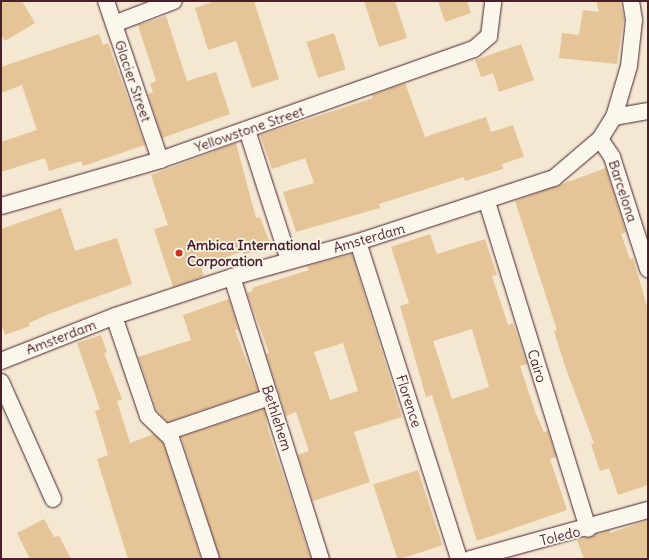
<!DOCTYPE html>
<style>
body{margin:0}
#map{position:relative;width:649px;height:560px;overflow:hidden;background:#f4e8d2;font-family:Delius,sans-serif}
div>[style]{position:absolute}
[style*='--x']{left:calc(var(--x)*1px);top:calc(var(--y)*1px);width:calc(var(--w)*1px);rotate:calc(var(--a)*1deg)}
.building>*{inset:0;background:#e5c497;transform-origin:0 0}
.roads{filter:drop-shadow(0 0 1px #4a1f2b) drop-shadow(0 0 1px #4a1f2b)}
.minor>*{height:16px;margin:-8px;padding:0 8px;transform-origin:8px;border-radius:8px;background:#fbf7ec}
.dots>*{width:11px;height:11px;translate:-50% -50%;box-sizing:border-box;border:2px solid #fbf7ec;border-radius:50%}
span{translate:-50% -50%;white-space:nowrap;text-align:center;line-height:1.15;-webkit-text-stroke:3.5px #fbf7ec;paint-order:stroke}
.street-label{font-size:14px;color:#4a1f2b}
.poi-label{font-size:14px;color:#4a1f2b;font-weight:700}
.left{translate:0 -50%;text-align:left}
.frame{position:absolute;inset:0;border:2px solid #4a1f2b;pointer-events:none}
</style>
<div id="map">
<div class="building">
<div style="clip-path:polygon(1px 1px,22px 1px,35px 23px,5px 41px,1px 34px)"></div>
<div style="clip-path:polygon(215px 1px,254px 1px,279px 79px,252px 88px,236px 41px,208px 50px,195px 8px)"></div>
<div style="clip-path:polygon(364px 1px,395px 1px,407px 38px,379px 47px)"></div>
<div style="clip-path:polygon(438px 1px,467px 1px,471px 13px,445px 22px)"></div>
<div style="clip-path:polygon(596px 1px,620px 1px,624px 18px,617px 64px,559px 58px,562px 33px,579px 35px,583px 10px,599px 12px)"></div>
<div style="clip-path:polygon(166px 16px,187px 81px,216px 72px,230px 114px,162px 138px,148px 94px,153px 92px,150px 84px,156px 81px,138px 25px)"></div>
<div style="left:334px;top:33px;width:38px;height:29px;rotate:72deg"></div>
<div style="clip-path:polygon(99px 34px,103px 45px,108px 43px,145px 145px,83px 166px,81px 161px,49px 171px,45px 158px,1px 172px,1px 142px,37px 130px,22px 85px,1px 93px,1px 67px)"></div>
<div style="clip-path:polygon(521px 44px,534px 80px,499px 92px,493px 73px,481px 77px,475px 60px)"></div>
<div style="clip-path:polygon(405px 83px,425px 137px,486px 117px,491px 132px,513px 125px,524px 157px,502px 164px,503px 169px,465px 181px,464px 177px,379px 204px,380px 208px,296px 232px,283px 192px,314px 183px,305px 158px,272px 169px,260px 135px,373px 98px,372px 95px)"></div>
<div style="clip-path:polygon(236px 143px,256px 218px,260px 217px,271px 245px,244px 255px,243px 251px,201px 267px,204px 276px,173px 287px,154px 229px,168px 225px,151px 175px)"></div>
<div style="clip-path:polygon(606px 168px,626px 232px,621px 234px,630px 259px,633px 258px,648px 310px,648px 485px,618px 495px,609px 468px,600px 471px,591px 444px,594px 443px,566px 369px,554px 331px,557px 330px,515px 201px)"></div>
<div style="clip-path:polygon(61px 208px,75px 251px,117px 238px,132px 284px,49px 314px,29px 323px,30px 326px,5px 335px,1px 323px,1px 229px)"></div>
<div style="clip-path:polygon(evenodd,430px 234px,437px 254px,485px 239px,497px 275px,492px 276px,508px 325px,513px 323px,527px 364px,520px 366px,536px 414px,544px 432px,548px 431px,556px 457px,550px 459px,567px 510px,477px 541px,432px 395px,426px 397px,400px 306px,409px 303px,391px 247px,430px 234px,472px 329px,489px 387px,452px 399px,433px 341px,472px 329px)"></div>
<div style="clip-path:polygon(evenodd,352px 254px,402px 417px,354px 432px,370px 482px,313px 501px,298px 455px,309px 451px,296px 412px,286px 416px,266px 354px,269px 353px,247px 293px,253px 291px,252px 288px,309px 270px,307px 266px,352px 254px,343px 343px,358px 391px,330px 400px,314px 352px,343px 343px)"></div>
<div style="clip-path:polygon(229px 299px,238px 329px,235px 330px,258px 391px,168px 422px,157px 411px,138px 357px,191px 340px,183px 315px)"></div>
<div style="clip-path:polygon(101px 335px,107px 352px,104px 353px,122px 399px,117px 401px,130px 443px,154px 434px,163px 443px,201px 559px,128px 559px,97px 459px,108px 455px,95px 411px,100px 409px,77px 343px)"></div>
<div style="clip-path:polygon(264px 409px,268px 429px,311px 559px,220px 559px,181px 437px)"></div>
<div style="left:418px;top:470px;width:79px;height:47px;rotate:72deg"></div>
<div style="clip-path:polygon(44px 519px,54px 537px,59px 536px,71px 559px,30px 559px,17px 533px)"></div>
<div style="clip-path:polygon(648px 520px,648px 559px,584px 559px,577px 540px,610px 530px,610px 533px)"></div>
</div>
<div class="roads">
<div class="minor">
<div style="--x:106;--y:1;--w:168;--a:71.2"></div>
<div style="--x:114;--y:24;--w:64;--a:-21"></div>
<div style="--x:614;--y:117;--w:35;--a:-10"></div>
<div style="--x:247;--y:130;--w:137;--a:72.1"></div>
<div style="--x:600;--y:139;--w:22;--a:56"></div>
<div style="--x:612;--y:157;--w:118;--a:72.2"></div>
<div style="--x:487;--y:202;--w:342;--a:72.8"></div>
<div style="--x:1;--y:206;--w:166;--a:-16.1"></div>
<div style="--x:160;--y:160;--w:333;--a:-19.5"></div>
<div style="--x:474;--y:49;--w:20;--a:-41"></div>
<div style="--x:489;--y:36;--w:35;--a:-83"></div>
<div style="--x:358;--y:242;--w:333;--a:72.3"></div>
<div style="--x:232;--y:277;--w:296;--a:72.5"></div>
<div style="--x:117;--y:325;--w:96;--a:71.2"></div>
<div style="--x:148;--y:416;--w:32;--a:44"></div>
<div style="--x:171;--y:438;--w:127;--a:71.7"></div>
<div style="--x:1;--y:361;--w:123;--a:-21.5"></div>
<div style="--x:115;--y:316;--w:123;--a:-18.4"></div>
<div style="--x:232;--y:277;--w:131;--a:-15.5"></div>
<div style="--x:358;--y:242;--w:206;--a:-18.1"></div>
<div style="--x:554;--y:178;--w:60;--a:-40.3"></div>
<div style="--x:600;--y:139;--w:26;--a:-58"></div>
<div style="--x:614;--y:117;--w:53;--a:-73.6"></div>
<div style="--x:629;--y:66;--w:46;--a:-83.8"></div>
<div style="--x:634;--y:20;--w:19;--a:-99"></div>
<div style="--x:1;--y:382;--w:128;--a:66"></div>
<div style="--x:167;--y:432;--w:109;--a:-18.8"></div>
<div style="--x:470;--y:559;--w:185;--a:-15.4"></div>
</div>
</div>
<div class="dots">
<div style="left:179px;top:253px;background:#c8321e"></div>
</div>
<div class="street-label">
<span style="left:133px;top:81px;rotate:71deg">Glacier Street</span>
<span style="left:249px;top:129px;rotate:-19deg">Yellowstone Street</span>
<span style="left:623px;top:191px;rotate:72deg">Barcelona</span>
<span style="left:369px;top:238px;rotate:-16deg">Amsterdam</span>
<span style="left:61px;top:337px;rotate:-21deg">Amsterdam</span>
<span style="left:537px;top:366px;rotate:73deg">Cairo</span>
<span style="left:409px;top:401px;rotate:72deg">Florence</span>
<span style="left:277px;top:418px;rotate:72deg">Bethlehem</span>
<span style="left:560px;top:536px;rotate:-14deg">Toledo</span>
</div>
<div class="poi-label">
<span class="left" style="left:187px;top:253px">Ambica International<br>Corporation</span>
</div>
<div class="frame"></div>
</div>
